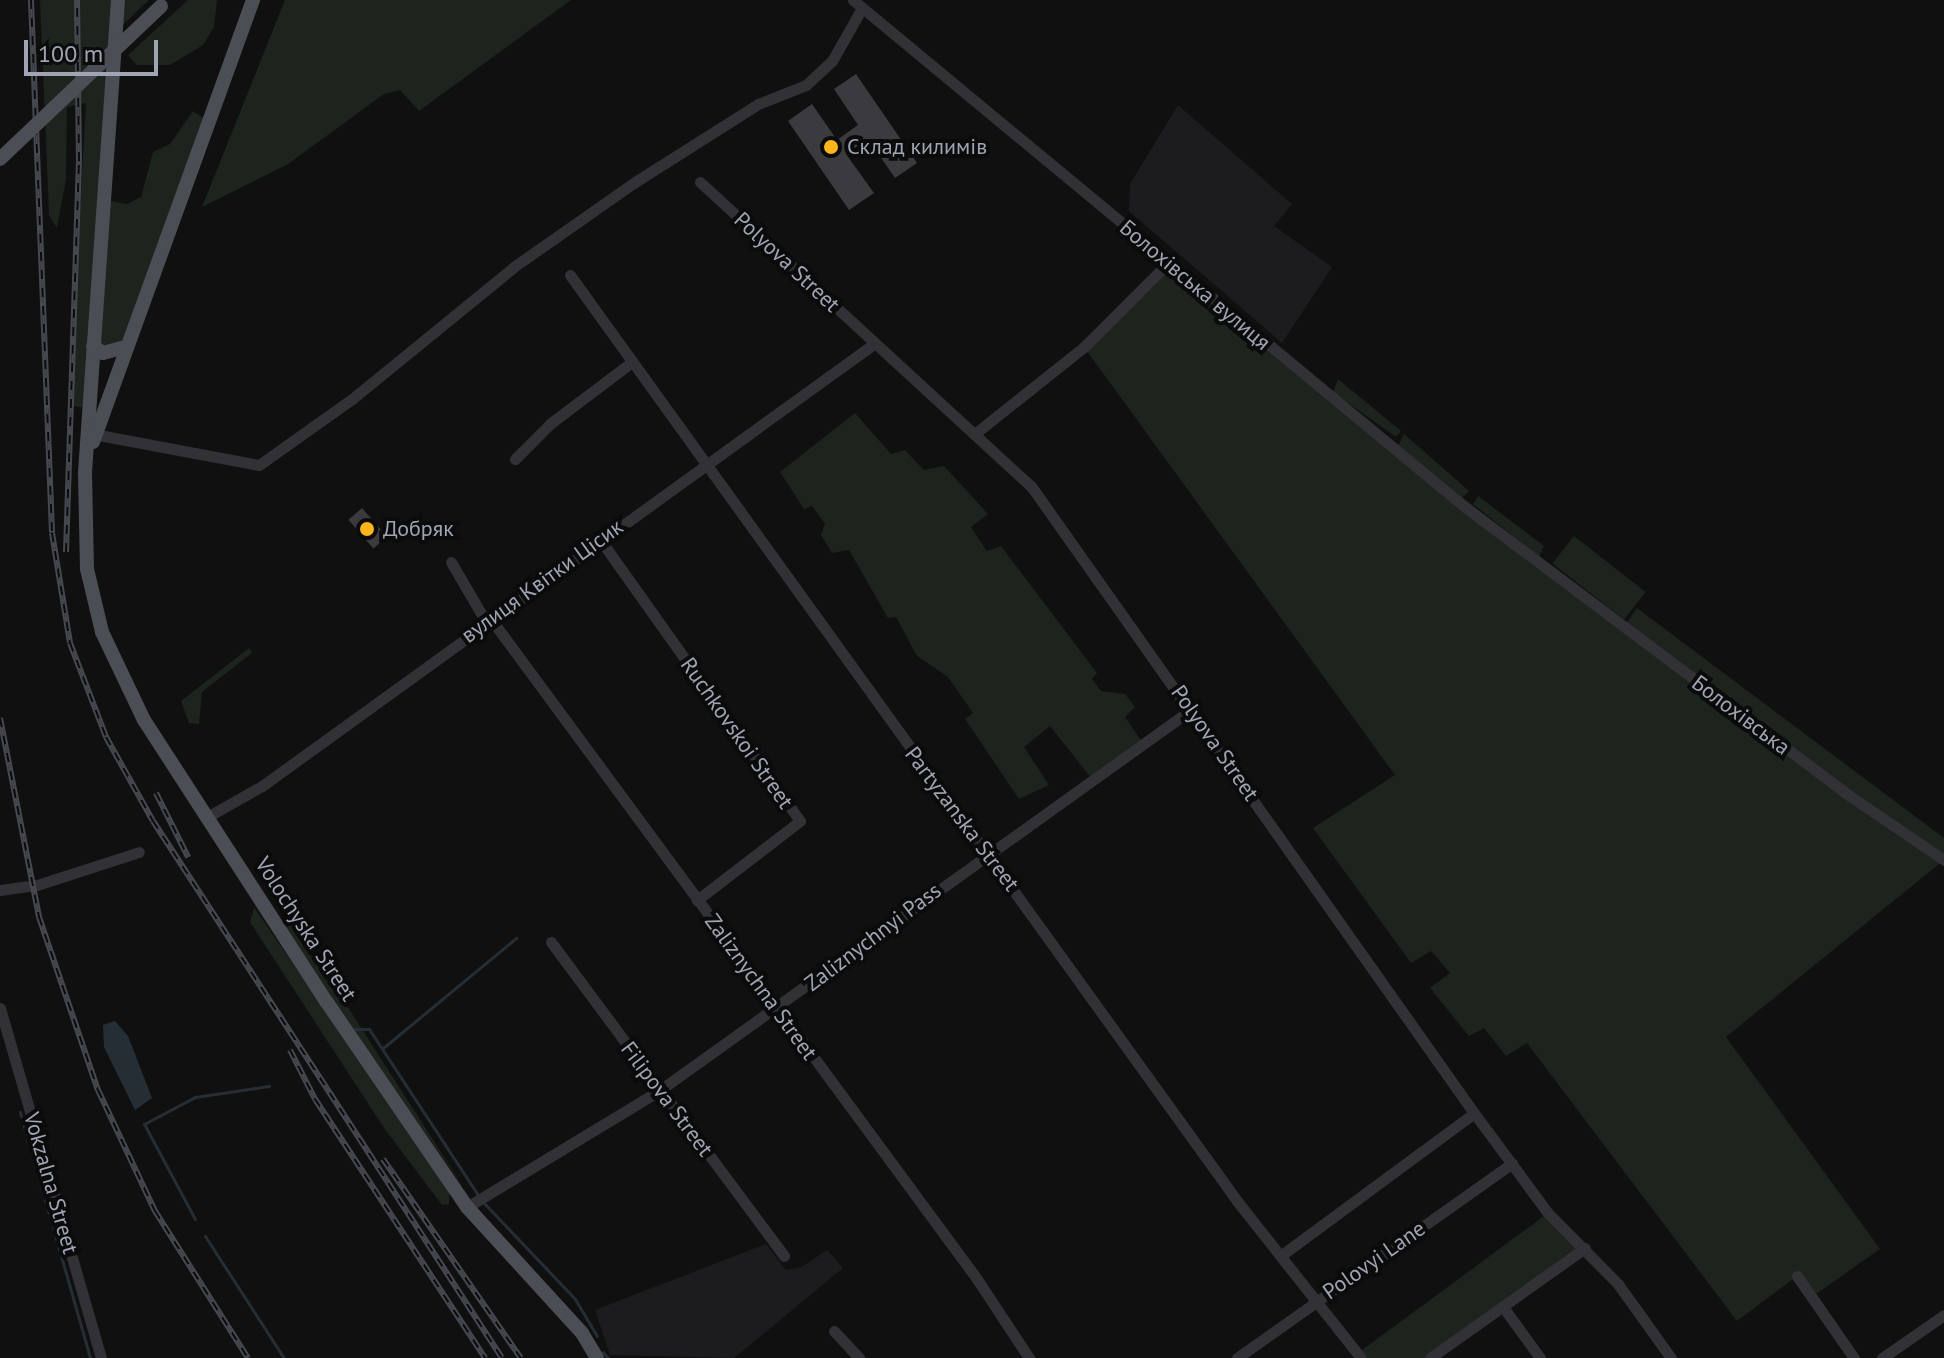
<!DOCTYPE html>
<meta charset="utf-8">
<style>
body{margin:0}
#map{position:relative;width:1944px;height:1358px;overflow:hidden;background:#101011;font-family:"PT Sans",sans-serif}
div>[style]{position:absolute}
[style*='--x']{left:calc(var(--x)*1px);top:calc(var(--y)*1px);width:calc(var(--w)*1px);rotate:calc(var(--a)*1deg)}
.built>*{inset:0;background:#1c1c1e}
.green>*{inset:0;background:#1c241d;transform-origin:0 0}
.water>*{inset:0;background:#262e35}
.stream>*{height:3px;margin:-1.5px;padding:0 1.5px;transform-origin:1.5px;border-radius:1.5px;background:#262e35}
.building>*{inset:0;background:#3a3a3f;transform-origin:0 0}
.minor>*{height:11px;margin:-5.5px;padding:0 5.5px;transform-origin:5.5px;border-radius:5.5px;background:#313136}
.major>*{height:14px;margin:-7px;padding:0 7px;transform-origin:7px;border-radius:7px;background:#4c4e56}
.rail>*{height:6px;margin-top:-3px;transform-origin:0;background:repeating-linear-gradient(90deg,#0b0b0c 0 9px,#474950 0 18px);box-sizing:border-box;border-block:2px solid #474950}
.major-bridge>*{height:14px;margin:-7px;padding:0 7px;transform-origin:7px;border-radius:7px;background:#4c4e56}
.dots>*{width:22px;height:22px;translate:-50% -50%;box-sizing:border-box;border:4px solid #0b0b0c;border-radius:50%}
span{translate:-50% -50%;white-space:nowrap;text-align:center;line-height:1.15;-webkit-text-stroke:8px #0b0b0c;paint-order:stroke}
.poi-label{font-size:22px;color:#a0a5b3}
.left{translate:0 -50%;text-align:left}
.street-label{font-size:22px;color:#a0a5b3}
.scale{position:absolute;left:24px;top:40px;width:134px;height:36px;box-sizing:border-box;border:4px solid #a0a5b3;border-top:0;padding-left:10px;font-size:24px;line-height:28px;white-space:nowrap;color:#a0a5b3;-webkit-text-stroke:6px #0b0b0c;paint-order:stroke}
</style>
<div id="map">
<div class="built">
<div style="clip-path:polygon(1178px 105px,1292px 204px,1274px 226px,1332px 267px,1282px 343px,1129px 211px,1130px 184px)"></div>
<div style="clip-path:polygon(766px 1244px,786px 1270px,802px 1267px,827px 1250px,843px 1268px,734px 1358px,610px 1355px,595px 1310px)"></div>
</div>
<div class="green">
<div style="clip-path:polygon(40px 0,149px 0,114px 33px,110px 201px,127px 204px,141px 197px,153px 152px,170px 144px,193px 111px,205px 119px,123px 340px,119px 346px,93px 346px,89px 408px,71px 406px,70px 390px,86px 103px,67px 107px,66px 179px,57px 228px,49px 215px)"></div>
<div style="clip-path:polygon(188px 0,217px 0,214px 27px,203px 45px,170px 65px,137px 65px,128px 55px)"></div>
<div style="clip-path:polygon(285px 0,571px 0,419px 111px,400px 90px,384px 94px,288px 164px,202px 207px)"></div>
<div style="clip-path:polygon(1168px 263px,1624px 626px,1637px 608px,1944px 838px,1944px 860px,1726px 1037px,1880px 1249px,1812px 1297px,1797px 1276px,1737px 1321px,1527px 1043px,1506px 1056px,1484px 1028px,1469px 1036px,1430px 988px,1450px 973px,1431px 951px,1411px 963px,1313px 828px,1395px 775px,1084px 347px)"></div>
<div style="clip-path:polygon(1338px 379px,1401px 431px,1396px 437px,1333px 392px)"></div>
<div style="clip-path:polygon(855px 413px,891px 454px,905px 450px,924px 470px,944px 466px,988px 514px,971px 527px,987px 551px,1001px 546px,1097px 673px,1092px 679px,1101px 691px,1125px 694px,1135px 707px,1125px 717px,1142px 742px,1092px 779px,1050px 726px,1024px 747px,1049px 785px,1019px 799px,965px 719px,973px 713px,948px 677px,917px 656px,896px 617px,888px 618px,849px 550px,832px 553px,821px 535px,825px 524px,812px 506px,804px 509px,780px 472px)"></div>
<div style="clip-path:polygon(1404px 434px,1469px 491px,1461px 499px,1398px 446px)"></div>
<div style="clip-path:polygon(1478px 496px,1544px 546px,1539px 557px,1473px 504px)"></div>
<div style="left:1574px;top:536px;width:91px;height:35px;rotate:38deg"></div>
<div style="clip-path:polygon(249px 648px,252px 653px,202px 692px,199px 724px,189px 723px,181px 701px)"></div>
<div style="clip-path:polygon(254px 907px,449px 1192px,449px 1204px,442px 1205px,384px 1128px,250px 922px)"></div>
<div style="clip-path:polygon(288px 925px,295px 925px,464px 1188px,284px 932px)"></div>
<div style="clip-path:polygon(1548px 1213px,1585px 1248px,1430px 1358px,1361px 1358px,1358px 1353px)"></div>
</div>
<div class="water">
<div style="clip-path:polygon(115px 1021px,128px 1036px,152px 1098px,135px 1110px,104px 1047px,103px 1025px)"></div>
</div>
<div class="stream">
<div style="--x:355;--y:1029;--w:14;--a:0"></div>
<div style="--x:369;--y:1029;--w:199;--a:56.7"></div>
<div style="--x:383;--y:1048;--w:173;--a:-39.6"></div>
<div style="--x:20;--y:1112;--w:256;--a:74.1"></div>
<div style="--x:484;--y:1203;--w:132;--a:46.5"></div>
<div style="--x:575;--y:1299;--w:43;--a:59.3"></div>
<div style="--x:195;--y:1219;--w:108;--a:-118.2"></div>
<div style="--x:144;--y:1124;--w:58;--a:-27.9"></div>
<div style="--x:195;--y:1097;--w:75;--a:-8.5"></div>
<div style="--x:205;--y:1236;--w:145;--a:57.1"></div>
<div style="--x:603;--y:1352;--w:8;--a:50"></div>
</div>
<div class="building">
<div style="clip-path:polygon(856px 74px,917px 163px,895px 178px,868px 139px,846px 154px,874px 193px,849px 210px,788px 121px,812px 104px,837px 140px,858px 125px,834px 89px)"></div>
<div style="left:362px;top:508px;width:38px;height:18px;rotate:49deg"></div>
</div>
<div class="minor">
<div style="--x:853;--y:0;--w:795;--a:39.64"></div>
<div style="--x:1465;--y:507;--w:478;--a:36.9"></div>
<div style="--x:1847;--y:794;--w:117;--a:34.2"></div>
<div style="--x:700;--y:182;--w:449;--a:42.6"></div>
<div style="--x:1031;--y:486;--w:768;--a:54.76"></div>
<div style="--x:1474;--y:1113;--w:124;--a:53.5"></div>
<div style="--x:1548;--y:1213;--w:100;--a:45.4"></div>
<div style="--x:1618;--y:1284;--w:91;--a:54.4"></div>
<div style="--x:570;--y:275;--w:1141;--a:54.23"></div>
<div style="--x:1237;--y:1201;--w:200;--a:51.7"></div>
<div style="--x:977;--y:432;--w:137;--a:-38.5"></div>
<div style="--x:1084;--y:347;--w:119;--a:-45"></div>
<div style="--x:88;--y:433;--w:174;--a:10.6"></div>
<div style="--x:259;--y:465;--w:114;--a:-35.4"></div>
<div style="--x:352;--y:399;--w:210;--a:-39.2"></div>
<div style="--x:515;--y:266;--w:146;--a:-35"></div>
<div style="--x:635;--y:182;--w:146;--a:-32.4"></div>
<div style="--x:758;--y:104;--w:52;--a:-21.6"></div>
<div style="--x:806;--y:85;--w:35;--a:-43"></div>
<div style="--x:832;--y:61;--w:61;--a:-60.5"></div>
<div style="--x:515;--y:459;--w:51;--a:-45"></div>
<div style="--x:551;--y:423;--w:101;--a:-37"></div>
<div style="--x:599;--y:538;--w:347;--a:54.6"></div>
<div style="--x:800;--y:821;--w:130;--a:142.5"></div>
<div style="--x:451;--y:562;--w:69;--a:59.7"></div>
<div style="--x:491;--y:619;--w:820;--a:53.63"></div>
<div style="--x:977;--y:1279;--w:95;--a:56.6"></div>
<div style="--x:207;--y:817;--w:63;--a:-29.4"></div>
<div style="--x:262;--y:786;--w:756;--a:-35.85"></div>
<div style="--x:0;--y:890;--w:37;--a:-8"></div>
<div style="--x:37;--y:885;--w:107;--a:-17.9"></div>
<div style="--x:551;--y:942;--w:391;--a:53.4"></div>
<div style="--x:0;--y:1008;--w:364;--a:73.9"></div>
<div style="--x:467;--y:1207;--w:226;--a:-31.2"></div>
<div style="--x:660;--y:1090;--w:654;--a:-35.61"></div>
<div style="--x:1283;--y:1254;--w:237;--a:-36.4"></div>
<div style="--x:1797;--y:1276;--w:100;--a:55.2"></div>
<div style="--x:1503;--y:1307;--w:63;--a:54"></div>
<div style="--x:834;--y:1331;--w:37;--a:47"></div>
<div style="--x:1237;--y:1358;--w:337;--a:-35.3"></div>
<div style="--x:1430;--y:1358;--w:190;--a:-35.4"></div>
<div style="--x:1882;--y:1358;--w:75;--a:-34.7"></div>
</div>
<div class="major">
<div style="--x:118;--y:0;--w:475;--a:94"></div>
<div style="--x:85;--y:474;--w:95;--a:88.8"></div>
<div style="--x:87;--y:569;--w:65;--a:76.6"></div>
<div style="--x:102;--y:632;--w:98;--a:64.5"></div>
<div style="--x:144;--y:720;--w:335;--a:57.1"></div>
<div style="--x:326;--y:1001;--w:250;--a:55.6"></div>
<div style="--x:467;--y:1207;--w:171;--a:47.6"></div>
<div style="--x:582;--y:1333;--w:29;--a:59"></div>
<div style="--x:93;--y:346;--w:12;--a:35"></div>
<div style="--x:103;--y:353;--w:23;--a:-15"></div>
<div style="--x:93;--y:442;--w:470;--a:-70.1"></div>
</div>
<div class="rail">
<div style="--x:31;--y:0;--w:533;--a:87.74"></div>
<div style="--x:52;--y:533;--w:111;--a:80.7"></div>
<div style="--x:70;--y:643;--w:101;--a:69"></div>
<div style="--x:106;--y:737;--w:96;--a:60.8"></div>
<div style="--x:153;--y:821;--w:640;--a:56.98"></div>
<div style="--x:66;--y:552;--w:391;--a:-88.1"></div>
<div style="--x:79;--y:161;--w:161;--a:-90.7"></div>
<div style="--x:0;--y:718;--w:203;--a:78.9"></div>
<div style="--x:39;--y:917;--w:183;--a:71.2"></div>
<div style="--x:98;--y:1090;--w:134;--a:64.8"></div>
<div style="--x:155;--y:1211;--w:174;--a:57.7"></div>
<div style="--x:156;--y:793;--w:72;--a:63.4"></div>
<div style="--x:290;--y:1050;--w:55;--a:63"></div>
<div style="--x:315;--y:1099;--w:310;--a:56.7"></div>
<div style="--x:383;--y:1159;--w:242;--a:55.3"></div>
</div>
<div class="major-bridge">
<div style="--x:0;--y:159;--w:222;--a:-43.5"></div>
</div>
<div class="dots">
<div style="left:831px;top:147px;background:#fdb51c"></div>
<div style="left:367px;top:529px;background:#fdb51c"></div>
</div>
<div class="poi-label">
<span class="left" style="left:847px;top:147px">Склад килимів</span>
<span class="left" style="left:383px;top:529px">Добряк</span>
</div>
<div class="street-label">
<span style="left:787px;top:262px;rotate:43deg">Polyova Street</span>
<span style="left:1195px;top:285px;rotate:40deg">Болохівська вулиця</span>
<span style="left:542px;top:581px;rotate:-36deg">вулиця Квітки Цісик</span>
<span style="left:1741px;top:715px;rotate:37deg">Болохівська</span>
<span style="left:737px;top:733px;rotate:55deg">Ruchkovskoi Street</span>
<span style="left:1215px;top:743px;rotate:55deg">Polyova Street</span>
<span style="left:962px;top:819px;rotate:53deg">Partyzanska Street</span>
<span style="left:306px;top:929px;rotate:57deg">Volochyska Street</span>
<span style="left:873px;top:937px;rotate:-37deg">Zaliznychnyi Pass</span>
<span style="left:761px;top:987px;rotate:54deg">Zaliznychna Street</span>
<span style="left:667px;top:1099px;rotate:53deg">Filipova Street</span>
<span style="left:51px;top:1183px;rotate:74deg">Vokzalna Street</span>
<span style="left:1374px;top:1260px;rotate:-35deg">Polovyi Lane</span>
</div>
<div class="scale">100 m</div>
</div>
